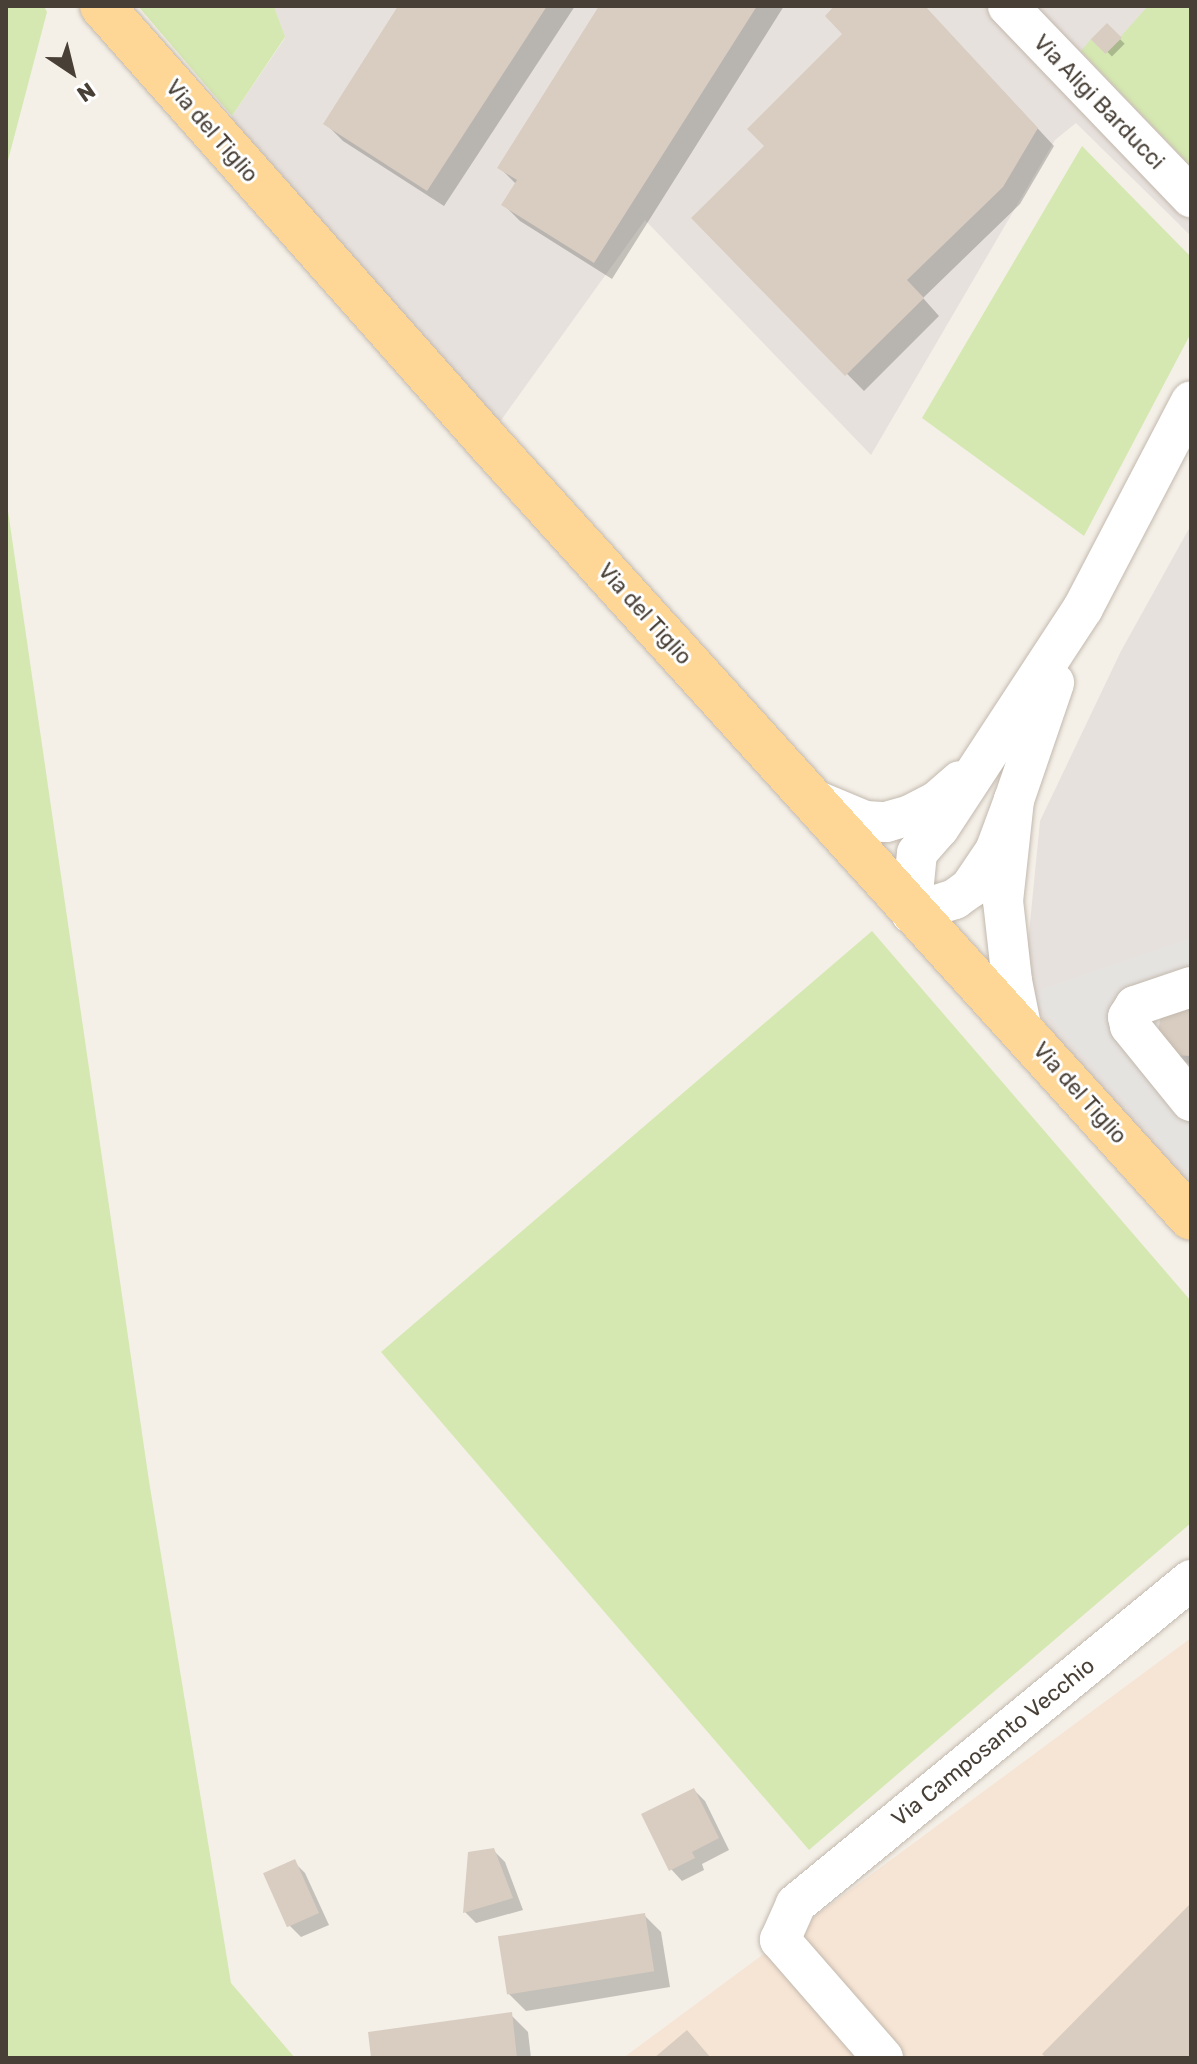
<!DOCTYPE html>
<style>
body{margin:0}
#map{position:relative;width:1197px;height:2064px;overflow:hidden;background:#f4f0e8;font-family:Rubik,sans-serif}
div>[style]{position:absolute}
[style*='--x']{left:calc(var(--x)*1px);top:calc(var(--y)*1px);width:calc(var(--w)*1px);rotate:calc(var(--a)*1deg)}
.commercial>*{inset:0;background:#f6e4d4}
.industrial>*{inset:0;background:#e7e1dd}
.green>*{inset:0;background:#d5e8b1}
.parking>*{inset:0;background:#e5e3e0}
.shadow>*{inset:0;background:#0003;transform-origin:0 0}
.building>*{inset:0;background:#d9cdc1;transform-origin:0 0}
.roads{filter:drop-shadow(0 0 2px #c3b9ae) drop-shadow(0 0 2px #c3b9ae)}
.minor>*{height:40px;margin:-20px;padding:0 20px;transform-origin:20px;border-radius:20px;background:#fff}
.major>*{height:44px;margin:-22px;padding:0 22px;transform-origin:22px;border-radius:22px;background:#fed797}
span{translate:-50% -50%;white-space:nowrap;text-align:center;line-height:1.15;-webkit-text-stroke:6px #fff;paint-order:stroke}
.street-label{font-size:22px;color:#484037}
.frame{position:absolute;inset:0;border:8px solid #484037;pointer-events:none}
.north{position:absolute;left:32px;top:32px;width:80px;height:80px;-webkit-text-stroke:6px #fff;paint-order:stroke;rotate:145deg;font-size:22px;font-weight:700;line-height:32px;text-align:center;color:#484037}
.north::after{content:'';display:block;margin:auto;width:28px;height:36px;background:#484037;clip-path:polygon(50% 0,100% 100%,50% 72%,0 100%)}
</style>
<div id="map">
<div class="commercial">
<div style="clip-path:polygon(1191px 1638px,1191px 2058px,623px 2058px)"></div>
</div>
<div class="industrial">
<div style="clip-path:polygon(274px 6px,1191px 6px,1191px 236px,1076px 123px,1055px 140px,871px 455px,645px 220px,499px 423px,230px 119px,285px 38px)"></div>
<div style="clip-path:polygon(1191px 525px,1191px 1209px,1023px 994px,1040px 821px,1121px 651px)"></div>
</div>
<div class="green">
<div style="clip-path:polygon(6px 6px,44px 6px,47px 12px,6px 168px)"></div>
<div style="clip-path:polygon(138px 6px,274px 6px,285px 37px,232px 116px)"></div>
<div style="clip-path:polygon(1148px 6px,1191px 6px,1191px 166px,1081px 51px,1091px 39px,1106px 53px)"></div>
<div style="clip-path:polygon(1082px 146px,1191px 257px,1191px 333px,1084px 536px,922px 418px)"></div>
<div style="clip-path:polygon(6px 497px,149px 1481px,231px 1983px,295px 2058px,6px 2058px)"></div>
<div style="clip-path:polygon(872px 931px,1191px 1301px,1191px 1523px,809px 1850px,381px 1352px)"></div>
</div>
<div class="parking">
<div style="clip-path:polygon(1191px 938px,1191px 1176px,1032px 998px,1045px 988px)"></div>
</div>
<div class="shadow">
<div style="clip-path:polygon(401px 6px,575px 6px,444px 206px,343px 141px,326px 124px)"></div>
<div style="clip-path:polygon(602px 6px,784px 6px,612px 279px,520px 221px,503px 204px,516px 184px,500px 168px)"></div>
<div style="clip-path:polygon(837px 6px,924px 6px,1054px 146px,1020px 204px,923px 298px,939px 316px,864px 391px,693px 218px,767px 146px,845px 34px)"></div>
<div style="left:1107px;top:26px;width:25px;height:18px;rotate:45deg"></div>
<div style="clip-path:polygon(1191px 996px,1191px 1066px,1175px 1054px)"></div>
<div style="clip-path:polygon(694px 1790px,705px 1801px,729px 1850px,702px 1864px,704px 1870px,682px 1881px,671px 1869px)"></div>
<div style="clip-path:polygon(493px 1850px,505px 1862px,523px 1910px,476px 1923px,465px 1912px,470px 1854px)"></div>
<div style="clip-path:polygon(294px 1862px,305px 1873px,329px 1925px,301px 1937px,290px 1926px)"></div>
<div style="clip-path:polygon(644px 1915px,661px 1932px,670px 1987px,526px 2011px,509px 1994px)"></div>
<div style="clip-path:polygon(511px 2015px,528px 2032px,531px 2058px,373px 2058px)"></div>
</div>
<div class="building">
<div style="clip-path:polygon(398px 6px,547px 6px,427px 191px,323px 124px)"></div>
<div style="clip-path:polygon(599px 6px,757px 6px,594px 263px,501px 205px,517px 180px,497px 168px)"></div>
<div style="clip-path:polygon(834px 6px,925px 6px,1038px 128px,1003px 187px,907px 280px,924px 298px,845px 376px,691px 218px,764px 146px,747px 129px,842px 34px,825px 16px)"></div>
<div style="left:1107px;top:23px;width:21px;height:23px;rotate:45deg"></div>
<div style="clip-path:polygon(1191px 994px,1191px 1056px,1174px 1055px,1157px 1036px,1162px 1010px)"></div>
<div style="clip-path:polygon(694px 1788px,719px 1838px,692px 1852px,695px 1858px,669px 1871px,641px 1814px)"></div>
<div style="clip-path:polygon(494px 1848px,513px 1898px,463px 1913px,468px 1852px)"></div>
<div style="left:295px;top:1859px;width:59px;height:35px;rotate:66deg"></div>
<div style="clip-path:polygon(1191px 1903px,1191px 2058px,1046px 2058px,1042px 2054px)"></div>
<div style="left:645px;top:1913px;width:59px;height:149px;rotate:81deg"></div>
<div style="clip-path:polygon(512px 2012px,517px 2058px,371px 2058px,368px 2032px)"></div>
<div style="clip-path:polygon(687px 2030px,711px 2058px,654px 2058px)"></div>
</div>
<div class="roads">
<div class="minor">
<div style="--x:1008;--y:6;--w:265;--a:46.2"></div>
<div style="--x:1014;--y:800;--w:54;--a:110.4"></div>
<div style="--x:995;--y:851;--w:45;--a:124"></div>
<div style="--x:970;--y:888;--w:19;--a:144"></div>
<div style="--x:955;--y:899;--w:46;--a:162.3"></div>
<div style="--x:911;--y:913;--w:60;--a:-84.3"></div>
<div style="--x:917;--y:853;--w:33;--a:-49"></div>
<div style="--x:939;--y:828;--w:263;--a:-56.8"></div>
<div style="--x:1083;--y:608;--w:233;--a:-62.4"></div>
<div style="--x:817;--y:801;--w:52;--a:22.6"></div>
<div style="--x:865;--y:821;--w:21;--a:3"></div>
<div style="--x:886;--y:822;--w:25;--a:-16"></div>
<div style="--x:910;--y:815;--w:30;--a:-27"></div>
<div style="--x:937;--y:801;--w:30;--a:-41"></div>
<div style="--x:1191;--y:987;--w:59;--a:161.3"></div>
<div style="--x:1135;--y:1006;--w:13;--a:122"></div>
<div style="--x:1128;--y:1017;--w:9;--a:77"></div>
<div style="--x:1130;--y:1026;--w:97;--a:50.9"></div>
<div style="--x:1021;--y:1026;--w:46;--a:-101.3"></div>
<div style="--x:1012;--y:981;--w:81;--a:-96.4"></div>
<div style="--x:1003;--y:901;--w:102;--a:-83.8"></div>
<div style="--x:1014;--y:800;--w:124;--a:-71.1"></div>
<div style="--x:883;--y:2058;--w:157;--a:-131.1"></div>
<div style="--x:780;--y:1940;--w:39;--a:-66"></div>
<div style="--x:796;--y:1904;--w:511;--a:-39.36"></div>
</div>
<div class="major">
<div style="--x:102;--y:6;--w:585;--a:48.46"></div>
<div style="--x:490;--y:444;--w:1044;--a:47.83"></div>
</div>
</div>
<div class="street-label">
<span style="left:1099px;top:102px;rotate:46deg">Via Aligi Barducci</span>
<span style="left:212px;top:131px;rotate:49deg">Via del Tiglio</span>
<span style="left:645px;top:614px;rotate:48deg">Via del Tiglio</span>
<span style="left:1080px;top:1093px;rotate:48deg">Via del Tiglio</span>
<span style="left:993px;top:1742px;rotate:-39deg">Via Camposanto Vecchio</span>
</div>
<div class="frame"></div>
<div class="north">N</div>
</div>
